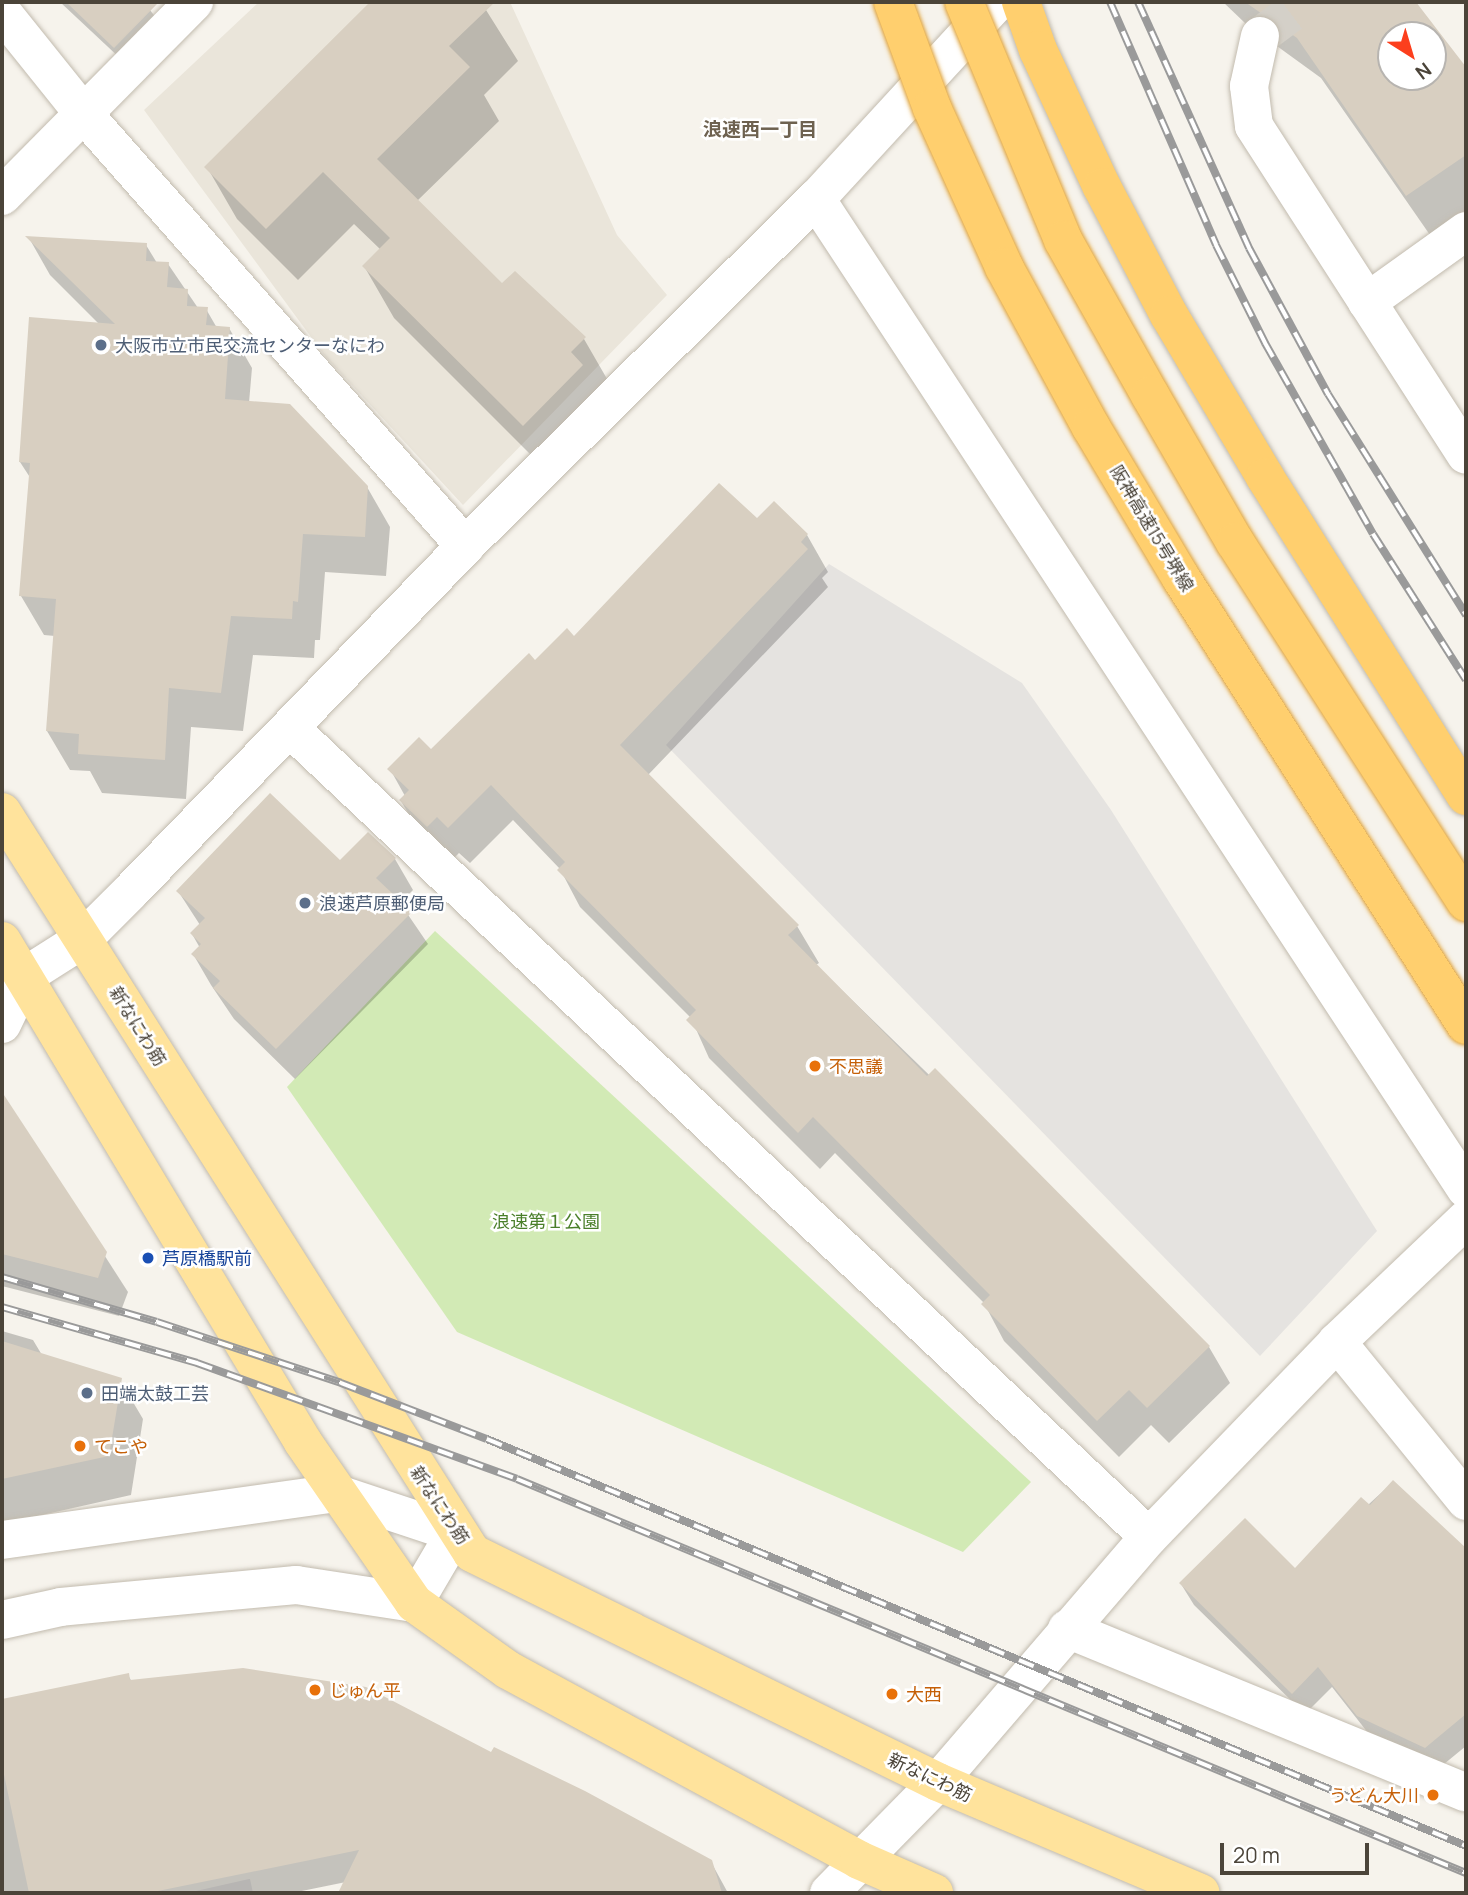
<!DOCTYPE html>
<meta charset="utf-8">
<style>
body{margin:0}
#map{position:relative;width:1468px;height:1895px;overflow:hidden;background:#f6f3ec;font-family:Manrope,"Noto Sans JP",sans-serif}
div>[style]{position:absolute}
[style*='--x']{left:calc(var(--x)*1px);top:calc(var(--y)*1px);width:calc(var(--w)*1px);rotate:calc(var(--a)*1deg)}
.residential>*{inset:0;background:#eae5da}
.green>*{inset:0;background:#d2eab5}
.parking>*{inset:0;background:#e5e3e0}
.shadow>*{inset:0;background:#0003}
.building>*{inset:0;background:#d8cfc1}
.minor-tunnel>*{height:38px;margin-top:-19px;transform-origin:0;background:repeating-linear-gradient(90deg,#d4d0c8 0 38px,transparent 0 57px)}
.roads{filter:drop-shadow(0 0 2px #c2bbae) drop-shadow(0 0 2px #c2bbae)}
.minor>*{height:38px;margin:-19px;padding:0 19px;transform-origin:19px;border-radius:19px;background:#fff}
.major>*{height:38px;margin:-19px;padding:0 19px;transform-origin:19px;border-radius:19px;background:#ffe39c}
.highway>*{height:38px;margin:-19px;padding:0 19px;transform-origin:19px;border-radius:19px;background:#ffcf6e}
.rail>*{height:8px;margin-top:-4px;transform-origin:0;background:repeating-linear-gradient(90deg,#fff 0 16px,#9a9a9a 0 32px);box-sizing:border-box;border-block:2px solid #9a9a9a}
.bridges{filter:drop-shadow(0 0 2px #e0a43c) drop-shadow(0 0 2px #e0a43c)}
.highway-bridge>*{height:38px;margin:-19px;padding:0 19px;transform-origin:19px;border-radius:19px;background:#ffcf6e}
.dots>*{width:19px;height:19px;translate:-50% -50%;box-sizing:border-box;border:4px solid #fff;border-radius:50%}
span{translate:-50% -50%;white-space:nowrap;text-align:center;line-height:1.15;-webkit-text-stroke:5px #fff;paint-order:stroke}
.service-label{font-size:18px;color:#4e5e75}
.left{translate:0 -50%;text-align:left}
.street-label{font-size:18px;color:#4b4439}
.food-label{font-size:18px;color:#c56008}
.right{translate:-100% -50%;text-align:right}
.park-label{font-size:18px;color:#4a7f2a}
.transit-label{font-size:18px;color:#164399}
.neighbourhood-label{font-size:19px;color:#6e6250;font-weight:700}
.frame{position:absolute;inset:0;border:4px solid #4b4439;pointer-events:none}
.north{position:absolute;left:1377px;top:21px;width:70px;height:70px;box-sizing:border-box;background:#fff;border:2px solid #b7b4b0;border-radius:50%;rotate:143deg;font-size:19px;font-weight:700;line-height:28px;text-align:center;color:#4b4439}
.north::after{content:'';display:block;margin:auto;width:24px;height:32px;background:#fc3f1d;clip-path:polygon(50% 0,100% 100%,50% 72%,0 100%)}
.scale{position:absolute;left:1220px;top:1843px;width:149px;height:32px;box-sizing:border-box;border:4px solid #4b4439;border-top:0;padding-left:9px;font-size:21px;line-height:24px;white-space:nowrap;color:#4b4439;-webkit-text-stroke:5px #fff;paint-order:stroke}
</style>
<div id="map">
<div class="residential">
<div style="clip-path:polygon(259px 2px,510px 2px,617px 235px,667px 295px,463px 505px,325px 356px,144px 110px)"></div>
</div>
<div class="green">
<div style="clip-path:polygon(435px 931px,1031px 1482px,963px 1552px,457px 1332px,287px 1087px)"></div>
</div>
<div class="parking">
<div style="clip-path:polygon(829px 564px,1022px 683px,1111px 810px,1377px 1231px,1260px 1356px,666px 745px)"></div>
<div style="clip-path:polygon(250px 1879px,253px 1893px,187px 1893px,249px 1879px)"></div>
</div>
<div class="shadow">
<div style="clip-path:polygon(60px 2px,144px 2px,159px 22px,123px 61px)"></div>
<div style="clip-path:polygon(373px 2px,481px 2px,518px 61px,484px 95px,499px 121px,417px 201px,502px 286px,584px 339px,614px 391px,554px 478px,394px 318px,364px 266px,381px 250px,354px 224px,298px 280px,237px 219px,207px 167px)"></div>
<div style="clip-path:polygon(evenodd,1223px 2px,1414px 2px,1466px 70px,1466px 210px,1430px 235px,1321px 78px,1245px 23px,1223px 2px,1391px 35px,1433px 35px,1433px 77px,1391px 77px,1391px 35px)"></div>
<div style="clip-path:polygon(29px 238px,146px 245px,157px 263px,168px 264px,198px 308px,206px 309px,217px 328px,229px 328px,252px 368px,249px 403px,367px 487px,390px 527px,386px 576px,325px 572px,320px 640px,315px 640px,314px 658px,253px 655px,243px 731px,191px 727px,186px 799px,102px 793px,90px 771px,70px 770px,47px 731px,55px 636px,44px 635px,21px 596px,31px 479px,20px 462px,100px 325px,50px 275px)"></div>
<div style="clip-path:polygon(757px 521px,807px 535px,828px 572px,822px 578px,828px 587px,648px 775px,797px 926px,819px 963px,816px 965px,1209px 1347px,1230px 1383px,1169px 1443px,1151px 1425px,1119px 1457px,1004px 1341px,984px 1303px,835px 1153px,820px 1169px,709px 1058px,691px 1018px,580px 907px,560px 869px,513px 820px,470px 863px,459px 853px,449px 863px,422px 837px,401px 801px,405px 796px,390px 769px,431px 751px,535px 662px)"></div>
<div style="clip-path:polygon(395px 859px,413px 890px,400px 903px,428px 944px,295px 1079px,234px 1019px,211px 985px,193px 954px,200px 948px,192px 934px,200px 925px,178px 891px,340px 862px)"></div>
<div style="clip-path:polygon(2px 1102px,6px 1102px,128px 1292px,119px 1316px,2px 1286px)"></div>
<div style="clip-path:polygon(2px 1331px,33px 1340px,42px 1355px,120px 1380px,143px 1419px,131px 1495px,2px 1524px)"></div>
<div style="clip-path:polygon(1393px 1482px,1466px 1551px,1466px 1746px,1438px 1769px,1372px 1738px,1332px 1687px,1305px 1714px,1194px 1605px,1181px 1584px,1296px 1571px)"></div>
<div style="clip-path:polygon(128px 1675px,132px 1682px,492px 1755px,711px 1862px,728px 1893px,340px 1893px,346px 1882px,292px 1893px,2px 1893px,2px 1701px)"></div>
</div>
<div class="building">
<div style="clip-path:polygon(66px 2px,159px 2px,114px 48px)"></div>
<div style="clip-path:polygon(370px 2px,495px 2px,449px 46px,470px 67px,377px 159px,502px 283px,515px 271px,586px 337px,571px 352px,583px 365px,523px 426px,362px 266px,390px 238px,323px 172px,266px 229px,204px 167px)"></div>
<div style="clip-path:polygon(evenodd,1245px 2px,1416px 2px,1466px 67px,1466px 155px,1406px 196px,1297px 38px,1245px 2px,1391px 35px,1433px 35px,1433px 77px,1391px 77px,1391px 35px)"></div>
<div style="clip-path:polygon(25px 236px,147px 243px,146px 261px,169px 262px,167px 287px,188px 289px,187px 306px,208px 307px,206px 325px,230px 327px,225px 399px,290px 404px,368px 486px,365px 537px,303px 534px,298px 602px,293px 601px,292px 619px,231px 616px,221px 693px,169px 688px,165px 760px,78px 754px,79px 734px,46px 731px,56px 599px,19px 596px,30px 463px,19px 462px,29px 317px,115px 324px)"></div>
<div style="clip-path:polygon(719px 483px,757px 518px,774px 501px,808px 534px,801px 542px,808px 549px,620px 745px,799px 925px,788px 935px,927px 1076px,935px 1068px,1210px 1346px,1147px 1408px,1129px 1390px,1097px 1421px,981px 1304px,990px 1295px,813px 1117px,798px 1133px,686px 1020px,696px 1010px,557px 870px,565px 862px,491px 785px,448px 828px,437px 817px,427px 827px,399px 800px,409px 790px,387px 769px,419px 737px,431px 749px,529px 653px,535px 660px,567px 628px,574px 636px)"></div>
<div style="clip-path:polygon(270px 793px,340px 860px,368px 832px,396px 858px,376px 878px,412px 912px,276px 1049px,213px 988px,220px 981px,191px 954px,201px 944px,190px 933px,205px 918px,176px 891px)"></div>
<div style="clip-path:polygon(2px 1092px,107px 1252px,98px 1278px,2px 1254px)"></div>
<div style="clip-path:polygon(2px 1341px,122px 1378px,109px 1456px,2px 1479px)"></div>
<div style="clip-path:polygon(1393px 1480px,1466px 1548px,1466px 1714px,1425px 1748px,1357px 1716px,1318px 1667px,1292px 1694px,1179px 1583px,1245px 1518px,1295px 1568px,1361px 1497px,1370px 1505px)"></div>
<div style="clip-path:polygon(243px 1668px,366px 1687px,491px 1752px,494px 1747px,585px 1791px,712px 1860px,722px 1893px,338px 1893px,359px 1850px,148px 1893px,29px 1893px,2px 1765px,2px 1699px,129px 1673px,130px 1680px)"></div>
</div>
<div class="minor-tunnel">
<div style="--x:1260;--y:36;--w:57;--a:-36.5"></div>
</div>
<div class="roads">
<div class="minor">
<div style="--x:2;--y:12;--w:128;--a:51.3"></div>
<div style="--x:82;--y:112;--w:579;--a:48.57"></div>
<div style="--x:1260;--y:36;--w:51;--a:102.4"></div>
<div style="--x:1249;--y:86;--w:40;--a:82.9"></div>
<div style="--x:1254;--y:126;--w:391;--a:57.2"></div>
<div style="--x:2;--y:196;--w:273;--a:-45.3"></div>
<div style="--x:816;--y:199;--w:1184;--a:56.71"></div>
<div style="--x:1367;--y:302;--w:122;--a:-35.6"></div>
<div style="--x:292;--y:730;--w:1177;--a:43.28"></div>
<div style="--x:2;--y:1024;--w:53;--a:-64.4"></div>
<div style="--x:25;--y:976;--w:69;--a:-32.5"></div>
<div style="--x:83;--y:939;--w:66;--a:-45"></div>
<div style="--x:130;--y:892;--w:482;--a:-45.9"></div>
<div style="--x:465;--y:546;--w:494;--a:-44.7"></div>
<div style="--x:816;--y:199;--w:268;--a:-47.4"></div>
<div style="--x:1337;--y:1342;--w:205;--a:50.9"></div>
<div style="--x:2;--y:1540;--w:336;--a:-8"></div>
<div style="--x:335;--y:1493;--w:126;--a:18.4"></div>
<div style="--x:455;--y:1533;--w:81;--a:120.4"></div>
<div style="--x:414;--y:1603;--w:119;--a:-171.3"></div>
<div style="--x:296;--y:1585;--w:236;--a:174.7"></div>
<div style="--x:61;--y:1607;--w:60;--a:167.6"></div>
<div style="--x:1067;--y:1629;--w:431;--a:22.3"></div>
<div style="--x:829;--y:1893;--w:156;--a:-45.5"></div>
<div style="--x:938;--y:1782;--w:323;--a:-49.3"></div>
<div style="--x:1149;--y:1537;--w:271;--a:-46"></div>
<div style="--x:1337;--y:1342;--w:178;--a:-43.6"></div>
</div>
<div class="major">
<div style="--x:2;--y:812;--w:877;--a:57.61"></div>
<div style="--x:472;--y:1553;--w:519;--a:26.17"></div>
<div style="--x:938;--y:1782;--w:285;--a:22.9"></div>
<div style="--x:2;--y:941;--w:584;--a:59"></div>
<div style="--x:303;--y:1442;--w:196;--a:55.4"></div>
<div style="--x:414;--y:1603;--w:115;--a:35.5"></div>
<div style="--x:508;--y:1670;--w:399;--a:28.4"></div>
<div style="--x:859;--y:1860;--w:82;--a:23.7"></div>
</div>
<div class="highway">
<div style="--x:1021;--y:2;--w:51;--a:70.5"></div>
<div style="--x:1038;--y:50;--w:151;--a:65"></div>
<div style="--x:1102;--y:187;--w:144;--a:62.4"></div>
<div style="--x:1169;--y:315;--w:188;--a:59.3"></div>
<div style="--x:1265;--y:477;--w:377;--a:57.8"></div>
</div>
</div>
<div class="rail">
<div style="--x:1110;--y:2;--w:265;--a:66.4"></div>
<div style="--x:1216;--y:245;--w:110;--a:63.4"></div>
<div style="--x:1265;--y:343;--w:219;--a:60.5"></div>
<div style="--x:1373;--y:534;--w:173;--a:57.5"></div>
<div style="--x:1138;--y:2;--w:270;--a:65.7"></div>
<div style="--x:1249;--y:248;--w:166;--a:61.6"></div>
<div style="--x:1328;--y:394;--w:261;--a:58"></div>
<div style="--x:2;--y:1277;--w:161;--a:16.2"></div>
<div style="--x:157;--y:1322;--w:194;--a:18.3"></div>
<div style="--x:341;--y:1383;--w:156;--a:21"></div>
<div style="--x:487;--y:1439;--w:1060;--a:22.57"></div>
<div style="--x:2;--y:1307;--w:203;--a:16"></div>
<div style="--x:197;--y:1363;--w:340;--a:19.9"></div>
<div style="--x:517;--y:1479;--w:1028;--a:22.55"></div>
</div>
<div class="bridges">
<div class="highway-bridge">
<div style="--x:893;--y:2;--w:113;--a:69.8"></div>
<div style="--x:932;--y:108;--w:175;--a:65.6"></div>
<div style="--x:1004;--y:267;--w:182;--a:61.5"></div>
<div style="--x:1091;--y:427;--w:176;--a:59.2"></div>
<div style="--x:1181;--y:578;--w:530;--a:57.48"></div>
<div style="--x:964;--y:2;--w:258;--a:67.4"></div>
<div style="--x:1063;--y:240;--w:178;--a:60.7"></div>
<div style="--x:1150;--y:395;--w:170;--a:60"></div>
<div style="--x:1235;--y:542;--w:428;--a:57.3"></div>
</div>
</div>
<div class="dots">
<div style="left:101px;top:345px;background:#5c6f8a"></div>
<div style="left:305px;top:903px;background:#5c6f8a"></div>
<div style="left:815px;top:1066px;background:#e8710a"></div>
<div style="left:148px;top:1258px;background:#1a4fb4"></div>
<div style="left:87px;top:1393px;background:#5c6f8a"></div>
<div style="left:80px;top:1446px;background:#e8710a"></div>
<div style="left:315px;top:1690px;background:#e8710a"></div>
<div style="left:892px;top:1694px;background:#e8710a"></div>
<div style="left:1433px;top:1795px;background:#e8710a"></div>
</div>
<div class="service-label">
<span class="left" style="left:115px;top:345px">大阪市立市民交流センターなにわ</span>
<span class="left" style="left:319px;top:903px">浪速芦原郵便局</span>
<span class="left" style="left:101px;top:1393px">田端太鼓工芸</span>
</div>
<div class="street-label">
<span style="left:1152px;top:528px;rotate:59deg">阪神高速15号堺線</span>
<span style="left:138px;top:1026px;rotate:58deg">新なにわ筋</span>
<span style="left:440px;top:1505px;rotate:56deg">新なにわ筋</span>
<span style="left:930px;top:1777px;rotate:25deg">新なにわ筋</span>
</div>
<div class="food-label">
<span class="left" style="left:829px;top:1066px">不思議</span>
<span class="left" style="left:94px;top:1446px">てこや</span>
<span class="left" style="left:329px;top:1690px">じゅん平</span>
<span class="left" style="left:906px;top:1694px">大西</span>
<span class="right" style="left:1419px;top:1795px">うどん大川</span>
</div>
<div class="park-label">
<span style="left:546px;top:1221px">浪速第１公園</span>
</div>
<div class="transit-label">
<span class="left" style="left:162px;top:1258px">芦原橋駅前</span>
</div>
<div class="neighbourhood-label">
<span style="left:760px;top:130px">浪速西一丁目</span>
</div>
<div class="frame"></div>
<div class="north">N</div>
<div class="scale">20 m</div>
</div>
